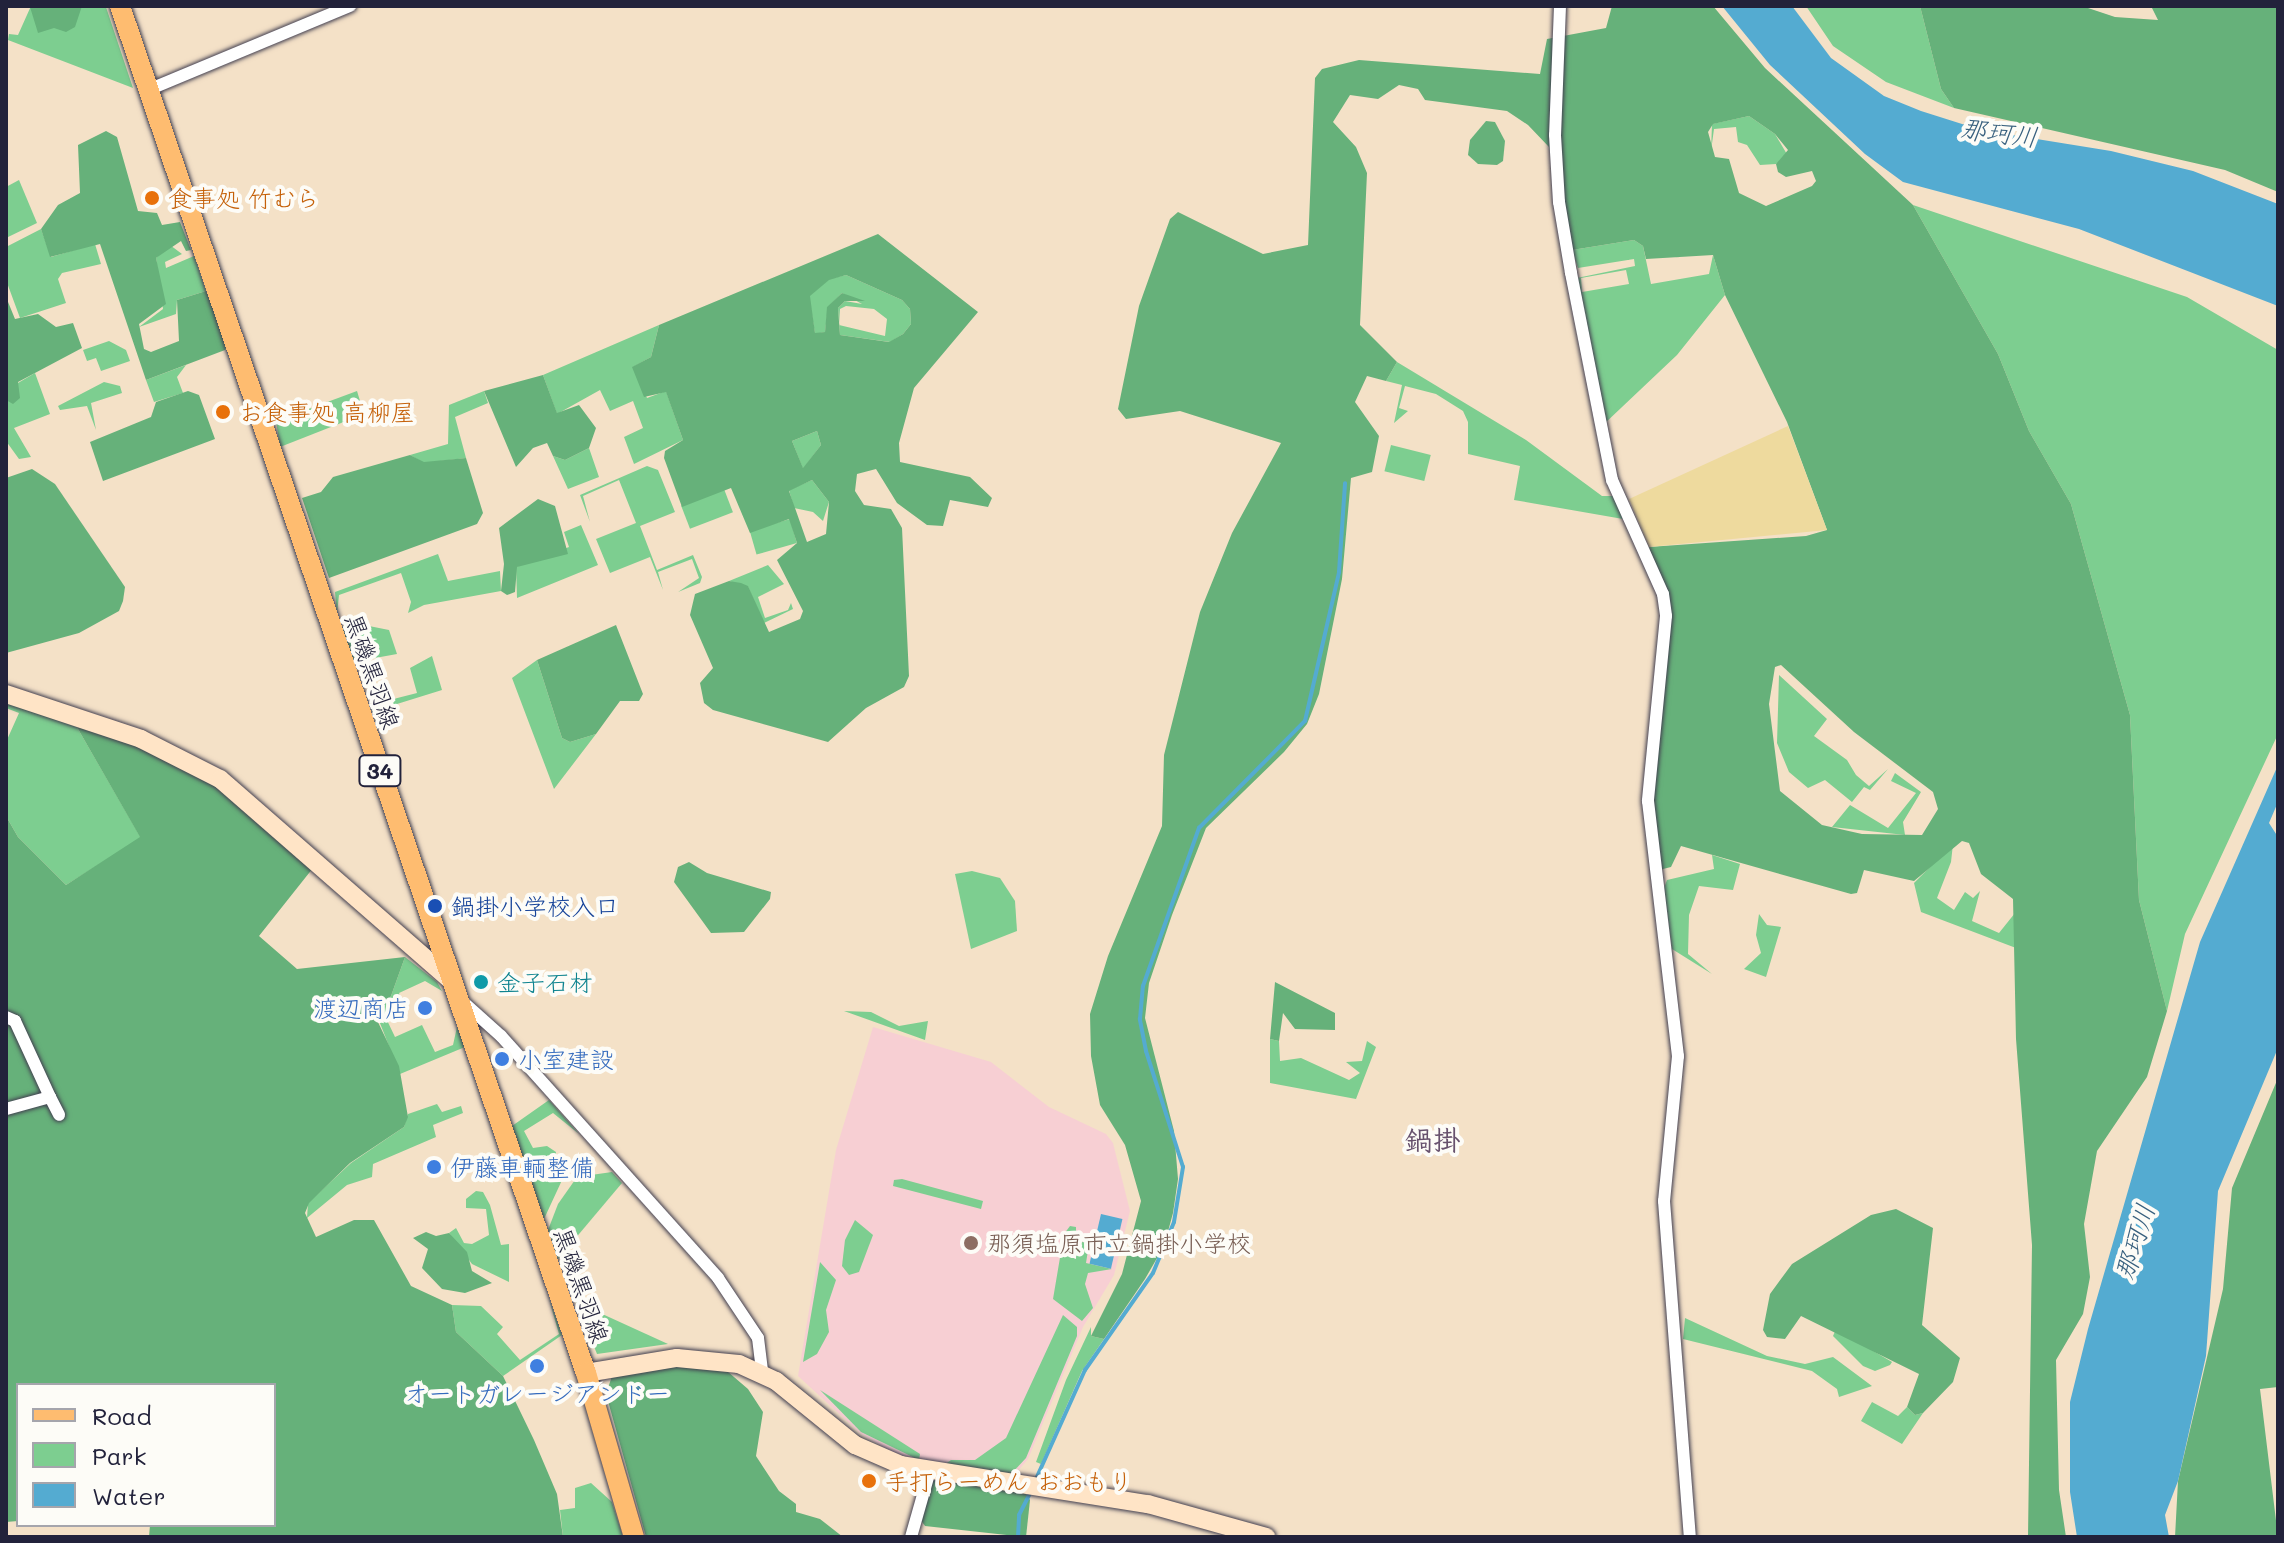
<!DOCTYPE html>
<meta charset="utf-8">
<style>
body{margin:0}
#map{position:relative;width:2284px;height:1543px;overflow:hidden;background:#f4e1c7;font-family:Mali,"Klee One",sans-serif}
div>[style]{position:absolute}
[style*='--x']{left:calc(var(--x)*1px);top:calc(var(--y)*1px);width:calc(var(--w)*1px);rotate:calc(var(--a)*1deg)}
.built>*{inset:0;background:#f7cfd3}
.green>*{inset:0;background:#7dce90;transform-origin:0 0}
.forest>*{inset:0;background:#66b17a}
.sand>*{inset:0;background:#eeda9e}
.water>*{inset:0;background:#54abd1;transform-origin:0 0}
.stream>*{height:4px;margin:-2px;padding:0 2px;transform-origin:2px;border-radius:2px;background:#54abd1}
.roads{filter:drop-shadow(0 0 2px #423f50) drop-shadow(0 0 2px #423f50)}
.street>*{height:12px;margin:-6px;padding:0 6px;transform-origin:6px;border-radius:6px;background:#fff}
.secondary>*{height:18px;margin:-9px;padding:0 9px;transform-origin:9px;border-radius:9px;background:#ffe4c6}
.primary>*{height:20px;margin:-10px;padding:0 10px;transform-origin:10px;border-radius:10px;background:#febc70}
.dots>*{width:22px;height:22px;translate:-50% -50%;box-sizing:border-box;border:4px solid #fdfcf7;border-radius:50%}
span{translate:-50% -50%;white-space:nowrap;text-align:center;line-height:1.15;-webkit-text-stroke:8px #fdfcf7;paint-order:stroke}
.shield-label span{padding:2px 6px;background:#fdfcf7;border:2px solid;border-radius:6px;-webkit-text-stroke-width:0}
.shield-label{font-size:22px;color:#22223b;font-weight:700}
.food-label{font-size:24px;color:#c56008}
.left{translate:0 -50%;text-align:left}
.street-label{font-size:24px;color:#22223b}
.transit-label{font-size:24px;color:#164399}
.culture-label{font-size:24px;color:#0d838f}
.shop-label{font-size:24px;color:#366cbe}
.right{translate:-100% -50%;text-align:right}
.education-label{font-size:24px;color:#785e54}
.water-label{font-size:26px;color:#38607e;font-style:italic}
.quarter-label{font-size:28px;color:#67516d;font-weight:700}
.frame{position:absolute;inset:0;border:8px solid #22223b;pointer-events:none}
.legend{position:absolute;left:16px;top:1383px;width:260px;height:144px;box-sizing:border-box;background:#fdfcf7;border:2px solid #a5a5ac;margin:0;padding:10px 14px;list-style:none;font-size:24px;color:#22223b}
.legend li{display:flex;align-items:center;gap:16px;height:40px}
.legend b{width:40px;border:2px solid #a5a5ac}
</style>
<div id="map">
<div class="built">
<div style="clip-path:polygon(873px 1027px,991px 1062px,1049px 1107px,1106px 1134px,1113px 1143px,1130px 1211px,1114px 1275px,1083px 1327px,1028px 1459px,1012px 1478px,925px 1464px,893px 1453px,860px 1433px,798px 1376px,836px 1150px)"></div>
</div>
<div class="green">
<div style="clip-path:polygon(31px 6px,106px 7px,133px 88px,8px 40px,9px 34px,18px 35px)"></div>
<div style="clip-path:polygon(1806px 6px,1920px 6px,1941px 89px,1954px 108px,1886px 82px,1833px 46px)"></div>
<div style="clip-path:polygon(1749px 116px,1775px 134px,1788px 156px,1776px 164px,1760px 165px,1747px 145px,1738px 142px,1736px 127px,1714px 129px,1711px 151px,1712px 124px)"></div>
<div style="clip-path:polygon(19px 180px,37px 223px,6px 238px,6px 187px)"></div>
<div style="clip-path:polygon(1913px 205px,2187px 297px,2278px 350px,2278px 734px,2185px 934px,2167px 1011px,2139px 900px,2130px 715px,2071px 504px,2029px 431px,1998px 354px)"></div>
<div style="clip-path:polygon(41px 229px,51px 257px,95px 244px,101px 264px,62px 273px,58px 279px,66px 303px,20px 318px,6px 280px,6px 247px)"></div>
<div style="clip-path:polygon(evenodd,1634px 240px,1643px 246px,1651px 284px,1709px 274px,1713px 255px,1725px 295px,1677px 355px,1603px 425px,1577px 278px,1635px 266px,1634px 259px,1578px 268px,1572px 250px,1634px 240px,1626px 270px,1629px 284px,1582px 292px,1581px 278px,1626px 270px)"></div>
<div style="clip-path:polygon(170px 245px,182px 254px,165px 262px,166px 268px,194px 256px,206px 291px,177px 300px,176px 314px,139px 327px,163px 309px,156px 258px)"></div>
<div style="clip-path:polygon(evenodd,846px 275px,902px 300px,910px 309px,911px 324px,903px 334px,890px 342px,840px 335px,838px 308px,845px 301px,862px 304px,842px 293px,828px 307px,825px 332px,815px 334px,809px 296px,829px 279px,846px 275px,846px 306px,874px 309px,887px 319px,885px 336px,839px 325px,840px 309px,846px 306px)"></div>
<div style="clip-path:polygon(659px 325px,651px 357px,633px 367px,647px 398px,666px 391px,683px 440px,634px 464px,624px 437px,643px 428px,633px 401px,610px 411px,600px 390px,557px 414px,543px 375px)"></div>
<div style="clip-path:polygon(109px 341px,126px 350px,130px 361px,101px 371px,96px 358px,87px 361px,83px 350px)"></div>
<div style="clip-path:polygon(1397px 362px,1526px 440px,1602px 496px,1614px 496px,1623px 519px,1514px 500px,1520px 466px,1468px 454px,1468px 422px,1463px 411px,1436px 394px,1405px 386px,1399px 408px,1408px 411px,1394px 423px,1402px 385px,1386px 381px)"></div>
<div style="clip-path:polygon(186px 365px,177px 377px,183px 393px,154px 402px,146px 380px)"></div>
<div style="clip-path:polygon(35px 373px,50px 414px,14px 428px,31px 457px,19px 459px,6px 441px,6px 390px)"></div>
<div style="clip-path:polygon(104px 382px,120px 386px,122px 393px,91px 403px,96px 430px,87px 406px,60px 410px,58px 406px)"></div>
<div style="clip-path:polygon(357px 391px,364px 414px,280px 447px,276px 421px)"></div>
<div style="clip-path:polygon(484px 391px,488px 403px,455px 417px,466px 458px,424px 463px,410px 455px,448px 444px,449px 405px)"></div>
<div style="clip-path:polygon(817px 431px,821px 445px,803px 469px,792px 441px)"></div>
<div style="left:1391px;top:445px;width:41px;height:27px;rotate:14deg"></div>
<div style="clip-path:polygon(589px 448px,599px 477px,568px 489px,553px 456px,565px 460px)"></div>
<div style="clip-path:polygon(647px 466px,658px 470px,675px 512px,640px 526px,657px 570px,693px 555px,702px 577px,700px 583px,678px 592px,699px 578px,692px 559px,658px 572px,663px 590px,650px 557px,610px 573px,596px 539px,636px 523px,619px 480px,583px 496px,590px 522px,580px 495px)"></div>
<div style="clip-path:polygon(812px 480px,829px 502px,823px 521px,813px 512px,794px 508px,789px 490px)"></div>
<div style="left:724px;top:489px;width:25px;height:46px;rotate:69deg"></div>
<div style="left:790px;top:519px;width:25px;height:42px;rotate:74deg"></div>
<div style="clip-path:polygon(581px 525px,598px 565px,517px 598px,516px 567px,569px 547px,564px 532px)"></div>
<div style="clip-path:polygon(438px 554px,448px 581px,500px 571px,501px 591px,424px 605px,408px 613px,411px 602px,401px 573px,339px 595px,337px 614px,335px 592px)"></div>
<div style="clip-path:polygon(768px 565px,784px 584px,758px 597px,765px 618px,788px 610px,791px 603px,793px 609px,764px 623px,748px 587px,729px 581px)"></div>
<div style="clip-path:polygon(364px 625px,389px 630px,397px 654px,353px 662px,342px 627px)"></div>
<div style="clip-path:polygon(432px 656px,442px 690px,397px 704px,377px 724px,370px 705px,417px 693px,410px 668px)"></div>
<div style="clip-path:polygon(537px 660px,562px 738px,570px 742px,596px 734px,554px 789px,512px 678px)"></div>
<div style="clip-path:polygon(1779px 675px,1827px 719px,1814px 736px,1847px 760px,1856px 775px,1869px 786px,1888px 769px,1870px 790px,1864px 787px,1852px 802px,1825px 780px,1808px 788px,1789px 772px,1777px 743px)"></div>
<div style="clip-path:polygon(6px 701px,74px 722px,141px 838px,66px 885px,18px 837px,6px 816px,6px 742px,19px 713px,6px 708px)"></div>
<div style="clip-path:polygon(1895px 773px,1921px 792px,1903px 822px,1905px 835px,1832px 827px,1850px 805px,1888px 828px,1916px 793px,1891px 781px)"></div>
<div style="clip-path:polygon(1953px 844px,1951px 862px,1937px 898px,1954px 910px,1965px 892px,1973px 898px,1980px 891px,1972px 921px,1999px 933px,2015px 913px,2016px 948px,1921px 912px,1914px 883px)"></div>
<div style="clip-path:polygon(1712px 855px,1740px 864px,1733px 890px,1699px 886px,1689px 915px,1688px 954px,1712px 974px,1672px 949px,1664px 888px,1667px 880px,1714px 869px)"></div>
<div style="clip-path:polygon(972px 871px,1000px 878px,1015px 901px,1017px 931px,971px 949px,955px 874px)"></div>
<div style="clip-path:polygon(1759px 914px,1767px 925px,1781px 927px,1766px 977px,1744px 969px,1761px 953px,1756px 935px)"></div>
<div style="clip-path:polygon(405px 957px,437px 982px,442px 991px,425px 981px,399px 993px,404px 1006px,385px 1016px,395px 1037px,422px 1025px,435px 1052px,453px 1045px,457px 1027px,465px 1047px,400px 1074px,376px 1013px,391px 996px)"></div>
<div style="clip-path:polygon(844px 1011px,871px 1012px,899px 1026px,928px 1021px,925px 1040px)"></div>
<div style="clip-path:polygon(1270px 1039px,1279px 1041px,1280px 1061px,1301px 1058px,1349px 1080px,1360px 1073px,1346px 1062px,1362px 1061px,1367px 1041px,1376px 1047px,1356px 1099px,1270px 1083px)"></div>
<div style="clip-path:polygon(549px 1100px,579px 1134px,553px 1113px,524px 1131px,533px 1148px,547px 1146px,556px 1152px,555px 1163px,545px 1171px,563px 1178px,544px 1219px,512px 1126px)"></div>
<div style="clip-path:polygon(437px 1104px,442px 1112px,461px 1106px,463px 1113px,433px 1125px,436px 1137px,373px 1164px,372px 1177px,347px 1185px,307px 1218px,308px 1203px,351px 1163px,404px 1127px,408px 1114px)"></div>
<div style="clip-path:polygon(612px 1172px,622px 1183px,558px 1259px,548px 1230px,558px 1204px,577px 1177px)"></div>
<div style="clip-path:polygon(902px 1179px,983px 1201px,981px 1209px,893px 1186px,894px 1180px)"></div>
<div style="clip-path:polygon(476px 1191px,483px 1192px,490px 1205px,501px 1245px,509px 1244px,509px 1282px,472px 1264px,449px 1233px,456px 1228px,464px 1243px,472px 1244px,489px 1235px,486px 1209px,466px 1208px,466px 1199px)"></div>
<div style="clip-path:polygon(855px 1220px,873px 1235px,859px 1272px,849px 1275px,842px 1266px,845px 1240px)"></div>
<div style="clip-path:polygon(1070px 1226px,1076px 1227px,1076px 1240px,1089px 1244px,1086px 1263px,1112px 1269px,1088px 1273px,1085px 1284px,1093px 1308px,1082px 1321px,1053px 1299px,1064px 1234px)"></div>
<div style="clip-path:polygon(820px 1262px,836px 1280px,826px 1310px,829px 1332px,817px 1354px,803px 1362px)"></div>
<div style="clip-path:polygon(549px 1299px,562px 1335px,503px 1376px,456px 1332px,452px 1305px,481px 1306px,503px 1327px,497px 1334px,520px 1360px,559px 1334px)"></div>
<div style="clip-path:polygon(576px 1302px,668px 1344px,597px 1354px)"></div>
<div style="clip-path:polygon(1063px 1315px,1077px 1327px,1077px 1336px,1026px 1458px,1010px 1475px,944px 1465px,951px 1460px,975px 1460px,1006px 1438px)"></div>
<div style="clip-path:polygon(1685px 1318px,1767px 1356px,1805px 1364px,1833px 1357px,1872px 1386px,1839px 1397px,1837px 1389px,1812px 1371px,1683px 1339px)"></div>
<div style="clip-path:polygon(1091px 1327px,1091px 1336px,1104px 1339px,1082px 1371px,1041px 1464px,1036px 1462px,1066px 1380px)"></div>
<div style="clip-path:polygon(1836px 1329px,1892px 1362px,1890px 1365px,1875px 1371px,1863px 1366px,1833px 1336px)"></div>
<div style="clip-path:polygon(820px 1390px,920px 1454px,919px 1460px,861px 1432px)"></div>
<div style="clip-path:polygon(1872px 1402px,1898px 1416px,1907px 1407px,1915px 1415px,1923px 1413px,1902px 1444px,1861px 1421px)"></div>
<div style="clip-path:polygon(591px 1483px,612px 1502px,623px 1537px,563px 1537px,560px 1510px,575px 1508px,575px 1488px)"></div>
</div>
<div class="forest">
<div style="clip-path:polygon(82px 6px,75px 27px,66px 32px,54px 28px,38px 33px,30px 7px)"></div>
<div style="clip-path:polygon(evenodd,1612px 6px,1713px 6px,1765px 68px,1913px 205px,1998px 354px,2029px 431px,2071px 504px,2130px 715px,2139px 900px,2167px 1011px,2147px 1077px,2097px 1151px,2084px 1224px,2090px 1277px,2083px 1314px,2056px 1360px,2059px 1490px,2066px 1537px,2028px 1537px,2032px 1245px,2016px 1039px,2013px 899px,1981px 874px,1969px 843px,1962px 841px,1914px 881px,1864px 870px,1857px 893px,1851px 894px,1681px 846px,1671px 867px,1659px 870px,1651px 804px,1653px 750px,1671px 617px,1649px 547px,1806px 536px,1827px 530px,1787px 422px,1725px 295px,1713px 255px,1646px 259px,1643px 246px,1634px 240px,1572px 250px,1549px 147px,1528px 125px,1507px 111px,1425px 100px,1418px 89px,1399px 85px,1378px 99px,1350px 95px,1333px 122px,1356px 147px,1367px 173px,1360px 325px,1397px 362px,1386px 381px,1367px 376px,1355px 402px,1379px 436px,1372px 472px,1351px 478px,1342px 579px,1319px 694px,1307px 724px,1284px 752px,1206px 828px,1172px 915px,1149px 983px,1145px 1018px,1174px 1131px,1178px 1179px,1173px 1213px,1164px 1246px,1145px 1279px,1104px 1339px,1091px 1336px,1122px 1274px,1141px 1201px,1125px 1145px,1100px 1105px,1091px 1056px,1090px 1014px,1108px 956px,1162px 826px,1164px 755px,1200px 612px,1232px 533px,1281px 443px,1180px 411px,1126px 419px,1118px 409px,1139px 306px,1170px 219px,1178px 212px,1263px 254px,1308px 245px,1315px 78px,1322px 69px,1359px 60px,1540px 74px,1547px 39px,1606px 28px,1612px 6px,1749px 116px,1775px 134px,1788px 150px,1776px 164px,1778px 172px,1786px 177px,1812px 171px,1816px 181px,1812px 186px,1766px 206px,1739px 193px,1729px 159px,1715px 157px,1708px 132px,1713px 124px,1749px 116px,1612px 6px,1781px 665px,1854px 732px,1933px 792px,1938px 809px,1922px 835px,1862px 834px,1822px 825px,1780px 791px,1769px 704px,1775px 667px,1781px 665px)"></div>
<div style="clip-path:polygon(1920px 6px,2082px 6px,2115px 17px,2158px 20px,2151px 6px,2278px 6px,2278px 192px,2225px 170px,1954px 108px,1941px 89px)"></div>
<div style="clip-path:polygon(1486px 121px,1495px 122px,1505px 141px,1503px 161px,1497px 165px,1478px 164px,1468px 155px,1470px 140px)"></div>
<div style="clip-path:polygon(106px 131px,117px 137px,138px 211px,157px 213px,162px 225px,180px 222px,191px 250px,186px 251px,181px 241px,156px 258px,166px 304px,139px 324px,144px 349px,151px 352px,179px 341px,177px 300px,206px 291px,228px 343px,225px 350px,146px 380px,100px 244px,50px 257px,41px 229px,58px 205px,80px 193px,78px 145px)"></div>
<div style="clip-path:polygon(evenodd,878px 234px,978px 312px,914px 388px,899px 443px,900px 462px,970px 477px,992px 498px,988px 507px,950px 500px,943px 526px,927px 525px,897px 503px,876px 469px,857px 474px,855px 491px,864px 505px,891px 509px,902px 528px,909px 676px,904px 687px,866px 708px,828px 742px,713px 710px,704px 703px,700px 683px,713px 668px,690px 615px,695px 594px,729px 581px,741px 583px,748px 586px,769px 632px,800px 619px,803px 611px,777px 560px,797px 543px,789px 519px,750px 533px,731px 488px,682px 507px,664px 458px,665px 451px,683px 440px,666px 392px,644px 397px,632px 367px,651px 357px,659px 325px,878px 234px,846px 275px,902px 300px,910px 309px,911px 324px,903px 334px,889px 342px,840px 335px,838px 308px,845px 301px,865px 301px,842px 293px,827px 307px,825px 332px,815px 333px,810px 296px,829px 280px,846px 275px,878px 234px,817px 431px,821px 445px,803px 468px,792px 441px,817px 431px,878px 234px,812px 480px,829px 502px,826px 534px,807px 542px,789px 491px,812px 480px)"></div>
<div style="clip-path:polygon(6px 297px,15px 319px,38px 314px,56px 327px,73px 323px,82px 348px,18px 382px,20px 398px,13px 404px,6px 400px)"></div>
<div style="clip-path:polygon(543px 375px,557px 413px,579px 405px,596px 428px,589px 448px,565px 460px,553px 456px,547px 443px,533px 448px,516px 467px,484px 391px)"></div>
<div style="clip-path:polygon(188px 391px,199px 395px,215px 439px,103px 481px,90px 442px,151px 417px,156px 402px)"></div>
<div style="clip-path:polygon(410px 455px,424px 462px,466px 458px,483px 513px,477px 524px,329px 578px,302px 498px,321px 492px,333px 477px)"></div>
<div style="clip-path:polygon(32px 469px,55px 484px,125px 587px,123px 601px,119px 611px,79px 633px,6px 653px,6px 478px)"></div>
<div style="clip-path:polygon(538px 499px,555px 506px,568px 554px,517px 567px,515px 592px,507px 595px,501px 591px,504px 564px,499px 528px)"></div>
<div style="clip-path:polygon(616px 625px,643px 694px,639px 701px,620px 701px,596px 734px,570px 742px,562px 738px,537px 660px)"></div>
<div style="clip-path:polygon(74px 722px,144px 746px,218px 784px,313px 868px,259px 936px,297px 969px,405px 957px,391px 996px,376px 1018px,399px 1066px,408px 1117px,404px 1127px,350px 1163px,309px 1203px,305px 1213px,316px 1237px,354px 1220px,374px 1220px,411px 1286px,452px 1305px,456px 1332px,503px 1376px,534px 1440px,557px 1494px,563px 1537px,149px 1537px,150px 1525px,274px 1525px,274px 1385px,18px 1385px,18px 1521px,6px 1522px,6px 816px,18px 837px,66px 885px,140px 837px)"></div>
<div style="clip-path:polygon(689px 862px,707px 873px,771px 892px,770px 899px,744px 932px,711px 933px,674px 882px,678px 867px)"></div>
<div style="clip-path:polygon(1275px 982px,1335px 1013px,1335px 1030px,1295px 1029px,1283px 1013px,1279px 1041px,1270px 1039px)"></div>
<div style="clip-path:polygon(2278px 1078px,2278px 1387px,2260px 1389px,2278px 1537px,2175px 1537px,2178px 1481px,2223px 1289px,2232px 1188px)"></div>
<div style="clip-path:polygon(1896px 1209px,1933px 1228px,1922px 1325px,1960px 1358px,1953px 1382px,1923px 1413px,1915px 1415px,1907px 1407px,1919px 1374px,1801px 1316px,1785px 1339px,1767px 1337px,1763px 1330px,1770px 1294px,1792px 1264px,1871px 1215px)"></div>
<div style="clip-path:polygon(426px 1232px,436px 1236px,449px 1233px,467px 1252px,472px 1271px,492px 1283px,465px 1293px,442px 1289px,422px 1268px,428px 1249px,413px 1238px)"></div>
<div style="clip-path:polygon(681px 1363px,727px 1371px,748px 1389px,763px 1412px,756px 1456px,779px 1491px,796px 1504px,796px 1512px,820px 1519px,843px 1537px,646px 1537px,606px 1394px,612px 1376px)"></div>
<div style="clip-path:polygon(930px 1480px,1025px 1492px,1030px 1500px,1026px 1537px,925px 1526px,920px 1519px)"></div>
</div>
<div class="sand">
<div style="clip-path:polygon(1788px 426px,1827px 530px,1649px 547px,1629px 499px)"></div>
</div>
<div class="water">
<div style="clip-path:polygon(1722px 6px,1792px 6px,1831px 58px,1884px 96px,1921px 111px,1981px 130px,2111px 151px,2193px 171px,2278px 204px,2278px 306px,2079px 229px,1903px 182px,1865px 154px,1770px 65px)"></div>
<div style="clip-path:polygon(2278px 765px,2278px 802px,2269px 823px,2278px 837px,2278px 1048px,2218px 1191px,2206px 1356px,2178px 1481px,2165px 1515px,2169px 1537px,2077px 1537px,2070px 1492px,2070px 1402px,2088px 1329px,2200px 942px)"></div>
<div style="left:1101px;top:1214px;width:22px;height:51px;rotate:13deg"></div>
</div>
<div class="stream">
<div style="--x:1036;--y:1479;--w:120;--a:-65.8"></div>
<div style="--x:1085;--y:1370;--w:118;--a:-55"></div>
<div style="--x:1153;--y:1273;--w:55;--a:-67.6"></div>
<div style="--x:1174;--y:1222;--w:56;--a:-80.7"></div>
<div style="--x:1183;--y:1167;--w:122;--a:-107.7"></div>
<div style="--x:1146;--y:1051;--w:33;--a:-101"></div>
<div style="--x:1140;--y:1019;--w:33;--a:-85"></div>
<div style="--x:1143;--y:986;--w:168;--a:-70.5"></div>
<div style="--x:1199;--y:828;--w:151;--a:-45.3"></div>
<div style="--x:1305;--y:721;--w:153;--a:-77.1"></div>
<div style="--x:1339;--y:572;--w:89;--a:-86.1"></div>
<div style="--x:1018;--y:1537;--w:22;--a:-87"></div>
<div style="--x:1019;--y:1515;--w:27;--a:-63"></div>
</div>
<div class="roads">
<div class="street">
<div style="--x:1560;--y:6;--w:129;--a:92.2"></div>
<div style="--x:1555;--y:135;--w:67;--a:86.6"></div>
<div style="--x:1559;--y:202;--w:72;--a:80.4"></div>
<div style="--x:1571;--y:273;--w:211;--a:78.8"></div>
<div style="--x:1612;--y:480;--w:125;--a:65.9"></div>
<div style="--x:1663;--y:594;--w:22;--a:82"></div>
<div style="--x:1666;--y:616;--w:186;--a:95.6"></div>
<div style="--x:1648;--y:801;--w:257;--a:83.3"></div>
<div style="--x:1678;--y:1056;--w:146;--a:95.5"></div>
<div style="--x:1664;--y:1201;--w:337;--a:85.6"></div>
<div style="--x:148;--y:90;--w:219;--a:-22.6"></div>
<div style="--x:462;--y:1001;--w:52;--a:41.9"></div>
<div style="--x:501;--y:1036;--w:325;--a:48.1"></div>
<div style="--x:718;--y:1278;--w:72;--a:56.3"></div>
<div style="--x:758;--y:1338;--w:35;--a:83"></div>
<div style="--x:6;--y:1017;--w:10;--a:24"></div>
<div style="--x:15;--y:1021;--w:84;--a:65.3"></div>
<div style="--x:50;--y:1097;--w:46;--a:164.7"></div>
<div style="--x:50;--y:1097;--w:20;--a:63"></div>
<div style="--x:911;--y:1537;--w:66;--a:-74.1"></div>
</div>
<div class="secondary">
<div style="--x:6;--y:694;--w:142;--a:18.4"></div>
<div style="--x:141;--y:739;--w:89;--a:26.9"></div>
<div style="--x:220;--y:779;--w:304;--a:41.1"></div>
<div style="--x:586;--y:1373;--w:92;--a:-9.4"></div>
<div style="--x:677;--y:1358;--w:62;--a:5.5"></div>
<div style="--x:739;--y:1364;--w:41;--a:24.7"></div>
<div style="--x:776;--y:1381;--w:102;--a:39"></div>
<div style="--x:855;--y:1445;--w:50;--a:23.5"></div>
<div style="--x:901;--y:1465;--w:250;--a:9"></div>
<div style="--x:1148;--y:1504;--w:123;--a:15.6"></div>
</div>
<div class="primary">
<div style="--x:120;--y:6;--w:1444;--a:71.18"></div>
<div style="--x:586;--y:1373;--w:171;--a:73.7"></div>
</div>
</div>
<div class="dots">
<div style="left:152px;top:198px;background:#e8710a"></div>
<div style="left:223px;top:412px;background:#e8710a"></div>
<div style="left:435px;top:906px;background:#1a4fb4"></div>
<div style="left:481px;top:982px;background:#0f9aa8"></div>
<div style="left:425px;top:1008px;background:#3f7fe0"></div>
<div style="left:502px;top:1059px;background:#3f7fe0"></div>
<div style="left:434px;top:1167px;background:#3f7fe0"></div>
<div style="left:971px;top:1243px;background:#8d6e63"></div>
<div style="left:537px;top:1366px;background:#3f7fe0"></div>
<div style="left:869px;top:1481px;background:#e8710a"></div>
</div>
<div class="shield-label">
<span style="left:380px;top:771px">34</span>
</div>
<div class="food-label">
<span class="left" style="left:168px;top:198px">食事処 竹むら</span>
<span class="left" style="left:239px;top:412px">お食事処 高柳屋</span>
<span class="left" style="left:885px;top:1481px">手打らーめん おおもり</span>
</div>
<div class="street-label">
<span style="left:373px;top:671px;rotate:71deg">黒磯黒羽線</span>
<span style="left:582px;top:1285px;rotate:71deg">黒磯黒羽線</span>
</div>
<div class="transit-label">
<span class="left" style="left:451px;top:906px">鍋掛小学校入口</span>
</div>
<div class="culture-label">
<span class="left" style="left:497px;top:982px">金子石材</span>
</div>
<div class="shop-label">
<span class="right" style="left:409px;top:1008px">渡辺商店</span>
<span class="left" style="left:518px;top:1059px">小室建設</span>
<span class="left" style="left:450px;top:1167px">伊藤車輌整備</span>
<span style="left:537px;top:1393px">オートガレージアンドー</span>
</div>
<div class="education-label">
<span class="left" style="left:987px;top:1243px">那須塩原市立鍋掛小学校</span>
</div>
<div class="water-label">
<span style="left:1999px;top:133px;rotate:7deg">那珂川</span>
<span style="left:2135px;top:1242px;rotate:-73deg">那珂川</span>
</div>
<div class="quarter-label">
<span style="left:1433px;top:1139px">鍋掛</span>
</div>
<div class="frame"></div>
<ul class="legend">
<li><b style="height:10px;background:#febc70"></b>Road</li>
<li><b style="height:22px;background:#7dce90"></b>Park</li>
<li><b style="height:22px;background:#54abd1"></b>Water</li>
</ul>
</div>
